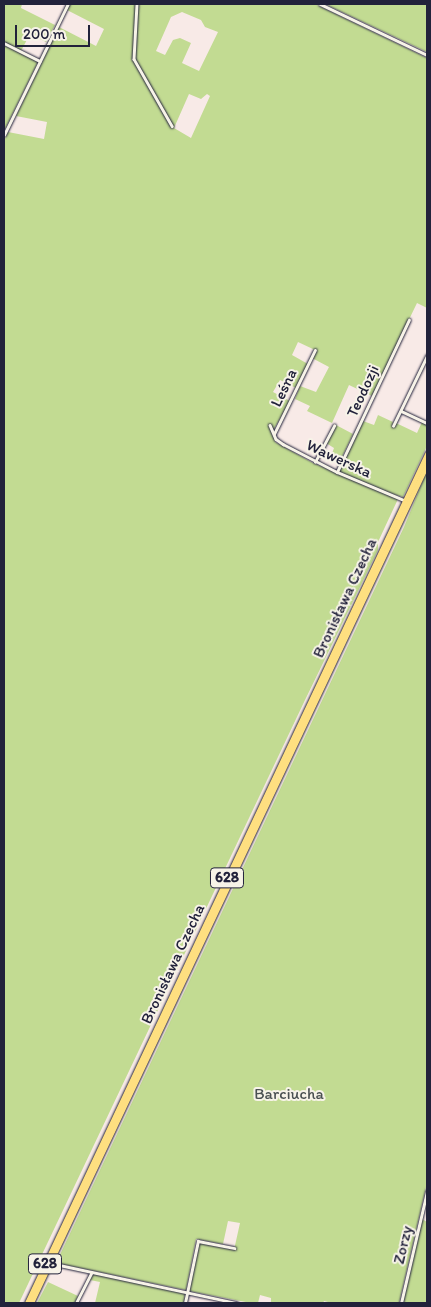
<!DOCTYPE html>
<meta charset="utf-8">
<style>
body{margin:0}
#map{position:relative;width:431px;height:1307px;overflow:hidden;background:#f8eae7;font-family:Itim,sans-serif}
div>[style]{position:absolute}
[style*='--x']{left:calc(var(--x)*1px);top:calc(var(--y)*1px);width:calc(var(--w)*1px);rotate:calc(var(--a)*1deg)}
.green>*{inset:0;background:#c2db92}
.roads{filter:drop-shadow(0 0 1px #22223b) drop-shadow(0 0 1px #22223b)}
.minor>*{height:2.5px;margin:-1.25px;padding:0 1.25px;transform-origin:1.25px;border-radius:1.25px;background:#f7f3e8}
.tertiary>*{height:3px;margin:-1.5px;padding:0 1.5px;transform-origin:1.5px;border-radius:1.5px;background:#f7f3e8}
.primary>*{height:4.5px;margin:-2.25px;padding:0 2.25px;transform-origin:2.25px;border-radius:2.25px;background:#fedf80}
span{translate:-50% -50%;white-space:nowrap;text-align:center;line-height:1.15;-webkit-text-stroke:4px #f7f3e8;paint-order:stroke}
.shield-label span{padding:1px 4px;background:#f7f3e8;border:1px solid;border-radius:4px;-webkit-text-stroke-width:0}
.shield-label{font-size:15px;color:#22223b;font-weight:700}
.street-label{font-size:16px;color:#22223b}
.park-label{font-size:16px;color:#4a5051}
.frame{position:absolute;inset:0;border:5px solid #22223b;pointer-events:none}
.scale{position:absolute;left:15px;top:25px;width:75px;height:22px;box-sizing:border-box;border:2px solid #22223b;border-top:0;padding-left:6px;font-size:15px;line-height:18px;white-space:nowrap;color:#22223b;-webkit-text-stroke:4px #f7f3e8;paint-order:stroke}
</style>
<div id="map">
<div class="green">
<div style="clip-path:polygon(4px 4px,22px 4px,21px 8px,55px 25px,46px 42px,30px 34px,21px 51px,4px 42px)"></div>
<div style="clip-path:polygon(evenodd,70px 4px,315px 4px,427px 58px,427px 308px,417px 303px,372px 396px,349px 385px,332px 423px,307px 411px,310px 406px,295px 399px,300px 386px,316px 392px,329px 367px,312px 358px,315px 350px,298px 342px,292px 355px,308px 364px,296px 388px,280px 380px,273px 392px,290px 401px,274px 429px,275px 442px,313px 463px,398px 499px,378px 542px,378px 550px,305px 700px,19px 1303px,4px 1303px,4px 141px,8px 132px,44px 139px,47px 122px,16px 116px,59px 27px,96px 46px,104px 29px,67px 10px,70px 4px,182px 12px,201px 20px,205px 27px,218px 32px,199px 71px,182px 63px,191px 43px,180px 38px,173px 40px,165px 55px,156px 51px,171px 17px,182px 12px,70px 4px,189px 94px,201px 99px,207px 94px,210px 96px,191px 138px,174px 128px,189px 94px)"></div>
<div style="clip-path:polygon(325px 4px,427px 4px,427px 52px)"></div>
<div style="clip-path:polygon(4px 45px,38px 62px,4px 131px)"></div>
<div style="clip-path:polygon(378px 415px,393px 422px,392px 426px,394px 427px,396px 423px,417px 433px,422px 422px,427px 425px,427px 446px,403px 497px,389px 493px,338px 471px,363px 421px,374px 425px)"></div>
<div style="clip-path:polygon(336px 425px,353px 434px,340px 461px,331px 456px,334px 448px,326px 443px)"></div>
<div style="clip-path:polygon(427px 471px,427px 1183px,399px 1303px,332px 1303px,324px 1301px,323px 1303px,271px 1303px,271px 1298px,260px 1295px,258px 1303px,251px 1303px,189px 1291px,199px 1243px,234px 1250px,240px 1223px,228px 1221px,223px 1244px,196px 1239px,186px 1290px,56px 1263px,404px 527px)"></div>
<div style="clip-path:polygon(422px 1219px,427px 1222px,427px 1303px,403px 1303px)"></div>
<div style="clip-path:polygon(93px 1274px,185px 1293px,184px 1303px,95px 1303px,100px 1282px,90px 1280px)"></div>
<div style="clip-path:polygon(48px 1282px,78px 1296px,75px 1303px,37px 1303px)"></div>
</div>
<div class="roads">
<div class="minor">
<div style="--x:137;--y:4;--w:55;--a:93.1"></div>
<div style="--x:134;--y:59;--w:77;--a:60.4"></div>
<div style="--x:4;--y:43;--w:40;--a:26.6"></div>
<div style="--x:4;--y:135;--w:146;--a:-64"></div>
<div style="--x:401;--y:411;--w:29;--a:25"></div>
<div style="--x:270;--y:425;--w:15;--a:67"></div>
<div style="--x:276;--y:439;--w:9;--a:36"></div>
<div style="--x:283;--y:444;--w:61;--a:27.4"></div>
<div style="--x:337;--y:472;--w:73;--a:22.7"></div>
<div style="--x:393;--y:426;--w:78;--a:-64.1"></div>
<div style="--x:274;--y:434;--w:93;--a:-64"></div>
<div style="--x:315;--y:462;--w:41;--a:-62.2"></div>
<div style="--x:337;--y:472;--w:168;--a:-64.7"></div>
<div style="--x:50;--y:1263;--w:191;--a:12.1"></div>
<div style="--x:76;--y:1303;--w:34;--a:-63"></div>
<div style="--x:185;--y:1303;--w:63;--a:-78.2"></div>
<div style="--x:198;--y:1241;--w:37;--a:11"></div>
<div style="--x:401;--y:1303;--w:115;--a:-76.9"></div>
</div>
<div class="tertiary">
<div style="--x:320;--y:4;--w:119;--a:25.5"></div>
</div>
<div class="primary">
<div style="--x:27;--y:1303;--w:939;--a:-64.77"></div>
<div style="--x:31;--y:1303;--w:928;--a:-64.73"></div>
</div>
</div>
<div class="shield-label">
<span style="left:227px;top:878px">628</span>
<span style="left:45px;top:1264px">628</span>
</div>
<div class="street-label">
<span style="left:284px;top:388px;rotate:-64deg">Leśna</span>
<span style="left:363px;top:391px;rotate:-65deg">Teodozji</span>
<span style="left:339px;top:459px;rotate:25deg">Wawerska</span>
<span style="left:345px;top:598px;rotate:-65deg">Bronisława Czecha</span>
<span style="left:173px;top:964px;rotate:-65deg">Bronisława Czecha</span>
<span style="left:403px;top:1245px;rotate:-77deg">Zorzy</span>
</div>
<div class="park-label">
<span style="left:289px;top:1094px">Barciucha</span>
</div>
<div class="frame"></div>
<div class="scale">200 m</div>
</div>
